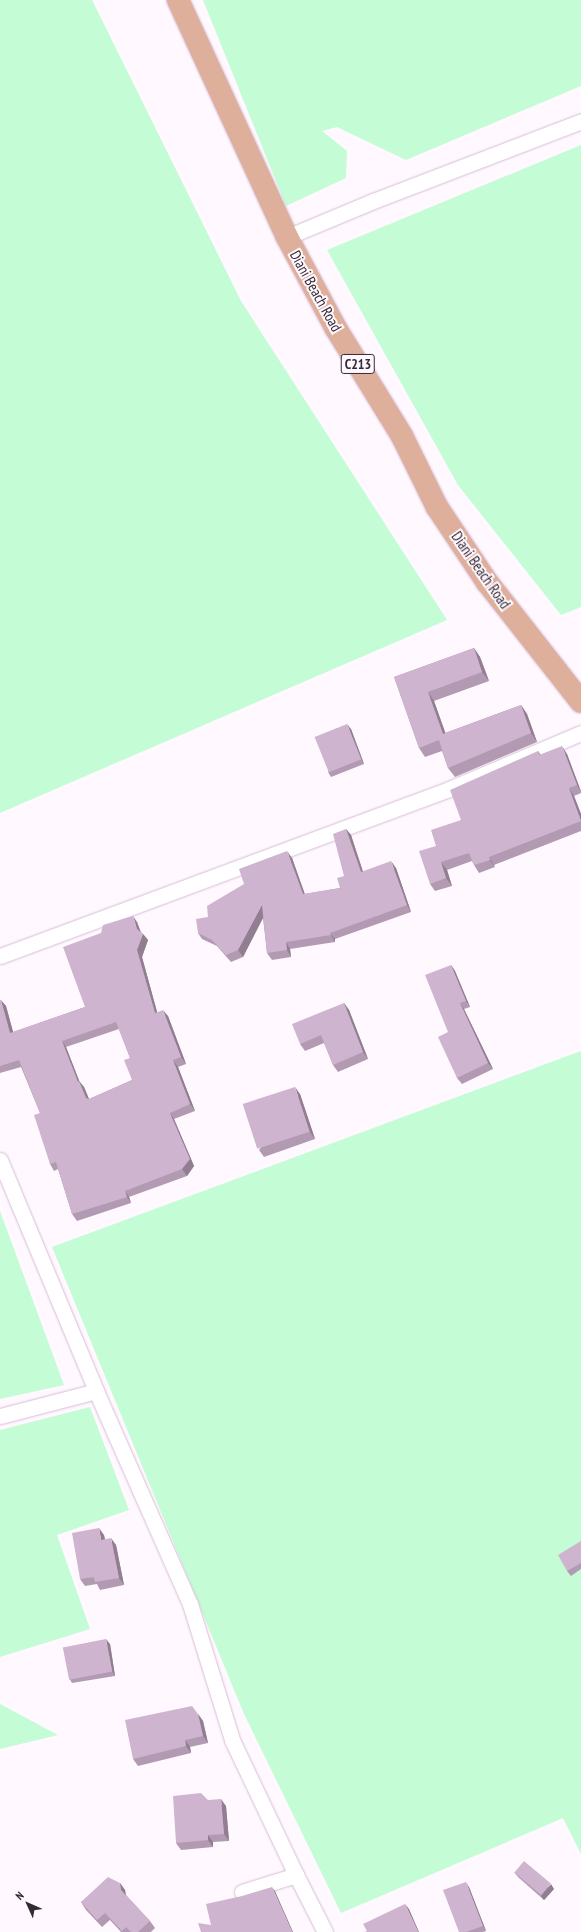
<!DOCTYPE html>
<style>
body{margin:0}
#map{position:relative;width:581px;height:1932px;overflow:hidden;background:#fff9ff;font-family:"PT Sans Narrow",sans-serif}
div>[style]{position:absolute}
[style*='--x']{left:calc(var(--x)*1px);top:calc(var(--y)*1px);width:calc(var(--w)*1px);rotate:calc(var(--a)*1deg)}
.green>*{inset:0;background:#c3fcd5}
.roads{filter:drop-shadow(0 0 1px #d7bcd7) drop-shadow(0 0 1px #d7bcd7)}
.street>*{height:15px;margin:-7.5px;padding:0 7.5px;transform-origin:7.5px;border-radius:7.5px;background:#fff}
.primary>*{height:22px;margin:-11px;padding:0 11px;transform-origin:11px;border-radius:11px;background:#deaf9b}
.wall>*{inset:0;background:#b29bb2}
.shaded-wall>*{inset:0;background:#917e91}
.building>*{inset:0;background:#cfb4cf;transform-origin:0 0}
span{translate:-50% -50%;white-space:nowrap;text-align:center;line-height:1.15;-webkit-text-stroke:4px #fff9ff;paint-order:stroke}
.shield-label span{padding:1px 3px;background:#fff9ff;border:1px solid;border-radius:3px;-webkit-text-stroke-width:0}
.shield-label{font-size:14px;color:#342a34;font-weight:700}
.street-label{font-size:15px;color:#342a34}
.north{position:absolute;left:8px;top:1884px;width:40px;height:40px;-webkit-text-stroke:3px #fff9ff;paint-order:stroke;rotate:315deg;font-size:11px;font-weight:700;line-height:16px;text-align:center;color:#342a34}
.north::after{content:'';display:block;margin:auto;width:14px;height:18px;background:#342a34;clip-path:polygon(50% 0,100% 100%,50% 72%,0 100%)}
</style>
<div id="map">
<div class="green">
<div style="clip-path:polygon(0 0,92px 0,241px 301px,447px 620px,0 813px)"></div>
<div style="clip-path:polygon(203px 0,581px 0,581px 86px,406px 160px,337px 127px,322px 131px,347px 151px,346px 178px,286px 206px)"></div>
<div style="clip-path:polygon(581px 145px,581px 607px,561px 615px,458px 485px,327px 250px)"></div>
<div style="clip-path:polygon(581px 1051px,581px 1854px,563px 1818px,341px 1913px,244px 1714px,52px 1247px)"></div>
<div style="clip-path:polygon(0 1211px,64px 1385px,0 1399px)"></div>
<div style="clip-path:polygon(90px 1407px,129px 1510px,57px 1535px,90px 1629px,0 1657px,0 1430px)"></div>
<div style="clip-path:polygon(0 1704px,58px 1735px,0 1749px)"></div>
</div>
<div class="roads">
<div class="street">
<div style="--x:287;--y:237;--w:93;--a:-22.7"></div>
<div style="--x:373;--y:201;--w:223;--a:-21"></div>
<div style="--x:0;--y:956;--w:479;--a:-20.4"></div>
<div style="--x:449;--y:789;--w:143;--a:-23"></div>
<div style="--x:0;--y:1160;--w:250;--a:67.4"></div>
<div style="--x:96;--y:1391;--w:233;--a:66.2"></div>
<div style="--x:190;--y:1604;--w:142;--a:72.8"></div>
<div style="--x:232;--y:1740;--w:149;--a:64.6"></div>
<div style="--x:296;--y:1875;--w:64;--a:63"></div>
<div style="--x:0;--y:1416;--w:99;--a:-14.6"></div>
<div style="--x:242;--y:1892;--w:57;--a:-17.5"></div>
</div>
<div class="primary">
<div style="--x:178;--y:0;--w:261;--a:65.3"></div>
<div style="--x:287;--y:237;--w:102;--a:61.9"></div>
<div style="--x:335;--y:327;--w:128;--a:58.4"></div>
<div style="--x:402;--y:436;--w:79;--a:63.8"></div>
<div style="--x:437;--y:507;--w:90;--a:56.3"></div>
<div style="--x:487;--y:582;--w:152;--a:51.9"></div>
</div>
</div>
<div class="wall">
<div style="clip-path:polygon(474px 648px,480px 657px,489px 681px,434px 701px,445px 733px,521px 705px,527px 714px,537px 742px,455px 777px,448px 768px,442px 751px,425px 757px,419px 748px,394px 677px)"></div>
<div style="clip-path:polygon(351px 729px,364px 764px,331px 777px,328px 772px)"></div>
<div style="clip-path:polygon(538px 751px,541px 755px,567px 754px,581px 791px,581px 793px,574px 796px,581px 814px,581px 831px,494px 865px,495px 867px,479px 873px,474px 865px,472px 861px,447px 870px,452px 886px,435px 891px,430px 884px,436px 846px,461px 820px)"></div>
<div style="clip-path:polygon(346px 829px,351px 835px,363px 871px,396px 868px,411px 912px,335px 939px,335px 942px,290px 949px,291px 957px,272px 960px,267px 953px,263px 918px,243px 957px,231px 962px,217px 946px,202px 939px,198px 933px,208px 917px,292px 858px,305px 894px,340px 888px,344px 876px)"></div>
<div style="clip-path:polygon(evenodd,137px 922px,140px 931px,143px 934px,148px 940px,142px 957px,157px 1012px,168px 1016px,186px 1064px,178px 1067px,195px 1111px,174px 1119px,194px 1166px,187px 1176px,129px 1197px,131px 1203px,77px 1221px,72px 1214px,58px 1169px,54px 1171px,50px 1164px,40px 1113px,21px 1067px,0 1073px,0 1000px,6px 1006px,13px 1032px,85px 1007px,137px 922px,119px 1029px,130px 1058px,132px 1080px,89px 1099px,84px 1087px,79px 1081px,66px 1047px,119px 1029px)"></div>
<div style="clip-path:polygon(451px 965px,455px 971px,470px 1007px,464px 1009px,493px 1069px,462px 1084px,457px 1078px,448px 1032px)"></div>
<div style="clip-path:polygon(344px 1003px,349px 1010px,368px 1059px,338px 1072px,333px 1065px,324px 1043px,305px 1051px,300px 1044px)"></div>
<div style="clip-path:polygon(300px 1094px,315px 1139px,264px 1157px,259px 1150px)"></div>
<div style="clip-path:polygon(104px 1535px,105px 1539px,116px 1545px,124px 1585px,100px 1590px,97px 1584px,85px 1586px,80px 1579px)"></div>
<div style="clip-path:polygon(581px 1541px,581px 1569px,571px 1576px,567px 1571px)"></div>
<div style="clip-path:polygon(110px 1644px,115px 1676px,72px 1683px,69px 1678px)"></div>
<div style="clip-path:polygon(198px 1714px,203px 1721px,208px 1743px,190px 1747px,191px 1753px,138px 1766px,133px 1759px)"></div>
<div style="clip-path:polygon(208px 1800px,226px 1806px,229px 1841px,213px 1842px,213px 1847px,181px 1850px,176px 1843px)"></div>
<div style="clip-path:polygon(514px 1872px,554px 1889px,544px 1900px,518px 1877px)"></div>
<div style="clip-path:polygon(120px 1883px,125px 1890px,126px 1895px,150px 1921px,155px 1928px,151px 1932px,121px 1932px,110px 1920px,102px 1927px,86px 1910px,81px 1902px)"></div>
<div style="clip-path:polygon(469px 1887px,486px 1931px,483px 1932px,459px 1932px)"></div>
</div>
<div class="shaded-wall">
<div style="clip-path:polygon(474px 648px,480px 657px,489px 681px,482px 672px)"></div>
<div style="clip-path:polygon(428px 692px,434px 701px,449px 743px,443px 734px)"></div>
<div style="clip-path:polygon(521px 705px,527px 714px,537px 742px,531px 733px)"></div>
<div style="clip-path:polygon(347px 724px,351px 729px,364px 764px,361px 759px)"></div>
<div style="clip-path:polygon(562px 746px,567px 754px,581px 792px,577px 785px)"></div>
<div style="clip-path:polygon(569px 788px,574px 796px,581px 814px,581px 821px)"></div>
<div style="clip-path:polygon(346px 829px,351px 835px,365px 879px,361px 872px)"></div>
<div style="clip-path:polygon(287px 851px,292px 858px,307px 901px,303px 894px)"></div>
<div style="clip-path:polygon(489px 857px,494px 865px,495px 867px,490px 860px)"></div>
<div style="clip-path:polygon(391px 861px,396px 868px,411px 912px,407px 905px)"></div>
<div style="clip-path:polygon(441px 862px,447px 870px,452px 886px,446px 878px)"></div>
<div style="clip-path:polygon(262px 905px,266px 912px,243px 957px,238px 950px)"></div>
<div style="clip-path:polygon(133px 916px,137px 922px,142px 935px,137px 929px)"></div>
<div style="clip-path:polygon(330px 933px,335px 939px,335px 942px,331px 935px)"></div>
<div style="clip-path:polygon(143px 934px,148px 940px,142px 957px,159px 1019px,155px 1013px,137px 950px)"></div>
<div style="clip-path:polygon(286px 942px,290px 949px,291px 957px,287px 950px)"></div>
<div style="clip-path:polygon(451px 965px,455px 971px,470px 1007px,466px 1001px)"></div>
<div style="clip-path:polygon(1px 1000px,6px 1006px,15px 1039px,10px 1033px)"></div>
<div style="clip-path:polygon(344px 1003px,349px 1010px,368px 1059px,363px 1052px)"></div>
<div style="clip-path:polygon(460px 1003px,464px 1009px,493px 1069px,488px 1063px)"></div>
<div style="clip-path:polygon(163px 1010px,168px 1016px,186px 1064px,181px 1057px)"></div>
<div style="clip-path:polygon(62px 1041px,66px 1047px,82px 1088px,78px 1082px)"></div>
<div style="clip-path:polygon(173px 1060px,178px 1067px,195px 1111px,190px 1104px)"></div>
<div style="clip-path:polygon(79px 1081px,84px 1087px,91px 1104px,86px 1098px)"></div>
<div style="clip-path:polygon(295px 1087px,300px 1094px,315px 1139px,310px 1132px)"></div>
<div style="clip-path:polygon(170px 1113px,174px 1119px,194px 1166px,187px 1176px,182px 1169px)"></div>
<div style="clip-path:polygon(125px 1191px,129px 1197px,131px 1203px,127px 1197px)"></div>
<div style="clip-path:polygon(99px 1528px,104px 1535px,106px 1547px,101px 1540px)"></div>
<div style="clip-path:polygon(111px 1538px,116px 1545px,124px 1585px,119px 1578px)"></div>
<div style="clip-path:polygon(106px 1639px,110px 1644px,115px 1676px,112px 1671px)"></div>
<div style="clip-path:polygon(198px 1714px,203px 1721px,208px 1743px,203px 1736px)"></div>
<div style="clip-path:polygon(185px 1740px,190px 1747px,191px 1753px,186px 1746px)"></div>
<div style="clip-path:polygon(221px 1799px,226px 1806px,229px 1841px,224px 1834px)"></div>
<div style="clip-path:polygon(208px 1835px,213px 1842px,213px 1847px,208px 1840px)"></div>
<div style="clip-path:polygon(466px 1882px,469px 1887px,486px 1931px,483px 1926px)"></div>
<div style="clip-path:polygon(120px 1883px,125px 1890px,126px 1897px,121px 1890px)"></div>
<div style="clip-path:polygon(551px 1884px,554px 1889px,544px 1900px,541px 1896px)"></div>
<div style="clip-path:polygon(272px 1887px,275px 1891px,293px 1932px,292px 1932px)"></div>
<div style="clip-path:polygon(405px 1904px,409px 1909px,419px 1932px,418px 1932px)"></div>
</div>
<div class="building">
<div style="clip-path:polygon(474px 648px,482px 672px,428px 692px,443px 734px,521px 705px,531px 733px,448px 768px,439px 740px,419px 748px,394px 677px)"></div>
<div style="left:347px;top:724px;width:38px;height:35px;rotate:68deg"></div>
<div style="clip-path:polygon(562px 746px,577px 785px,569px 788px,581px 821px,489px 857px,490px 860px,474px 865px,469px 853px,441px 862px,446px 878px,430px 884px,419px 851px,436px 846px,431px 830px,461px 820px,450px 790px,538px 751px,539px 755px)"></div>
<div style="clip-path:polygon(346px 829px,361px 872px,391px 861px,407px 905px,330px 933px,331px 935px,286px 942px,287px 950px,267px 953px,262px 905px,238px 950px,226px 955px,212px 940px,198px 933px,196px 919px,208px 917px,207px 906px,244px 884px,239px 869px,287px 851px,303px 894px,340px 888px,337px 878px,344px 876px,333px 834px)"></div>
<div style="clip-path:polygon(evenodd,133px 916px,137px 929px,143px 934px,137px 950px,155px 1013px,163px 1010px,181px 1057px,173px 1060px,190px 1104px,170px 1113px,190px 1159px,182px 1169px,125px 1191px,127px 1197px,72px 1214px,56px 1162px,50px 1164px,34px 1115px,40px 1113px,19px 1060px,0 1066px,0 1000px,1px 1000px,10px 1033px,85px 1007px,63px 947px,101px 933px,103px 925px,133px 916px,116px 1022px,130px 1058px,124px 1060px,132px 1080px,89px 1099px,86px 1098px,79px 1081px,78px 1082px,62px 1041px,116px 1022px)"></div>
<div style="clip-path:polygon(451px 965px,466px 1001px,460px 1003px,488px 1063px,457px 1078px,438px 1037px,448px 1032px,425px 975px)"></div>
<div style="clip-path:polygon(344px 1003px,363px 1052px,333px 1065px,321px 1035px,300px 1044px,292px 1024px)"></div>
<div style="left:295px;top:1087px;width:47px;height:55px;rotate:72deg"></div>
<div style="clip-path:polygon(99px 1528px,101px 1540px,111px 1538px,119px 1578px,95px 1582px,94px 1577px,80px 1579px,72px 1533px)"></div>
<div style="clip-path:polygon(581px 1541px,581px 1563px,567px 1571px,558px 1555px)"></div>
<div style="left:106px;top:1639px;width:33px;height:44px;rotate:79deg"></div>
<div style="clip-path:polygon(192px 1706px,198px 1714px,203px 1736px,185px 1740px,186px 1746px,133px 1759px,125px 1720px)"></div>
<div style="clip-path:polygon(201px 1793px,208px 1800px,221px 1799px,224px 1834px,208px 1835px,208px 1840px,176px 1843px,173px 1796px)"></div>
<div style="left:524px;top:1861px;width:35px;height:15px;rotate:40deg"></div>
<div style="clip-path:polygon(108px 1877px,120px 1883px,121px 1890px,150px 1921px,138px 1932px,131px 1932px,126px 1927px,122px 1931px,105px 1913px,97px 1920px,81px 1902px)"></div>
<div style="clip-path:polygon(466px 1882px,483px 1926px,466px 1932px,459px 1932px,443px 1890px)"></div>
<div style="clip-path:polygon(272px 1887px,292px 1932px,201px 1932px,198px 1923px,211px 1925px,206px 1904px,242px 1896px)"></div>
<div style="clip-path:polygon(405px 1904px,418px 1932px,364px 1932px,367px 1931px,363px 1924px)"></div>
</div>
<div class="shield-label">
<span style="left:358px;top:364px">C213</span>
</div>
<div class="street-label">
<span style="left:316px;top:291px;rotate:61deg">Diani Beach Road</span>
<span style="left:481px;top:570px;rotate:55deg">Diani Beach Road</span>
</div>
<div class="north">N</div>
</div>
